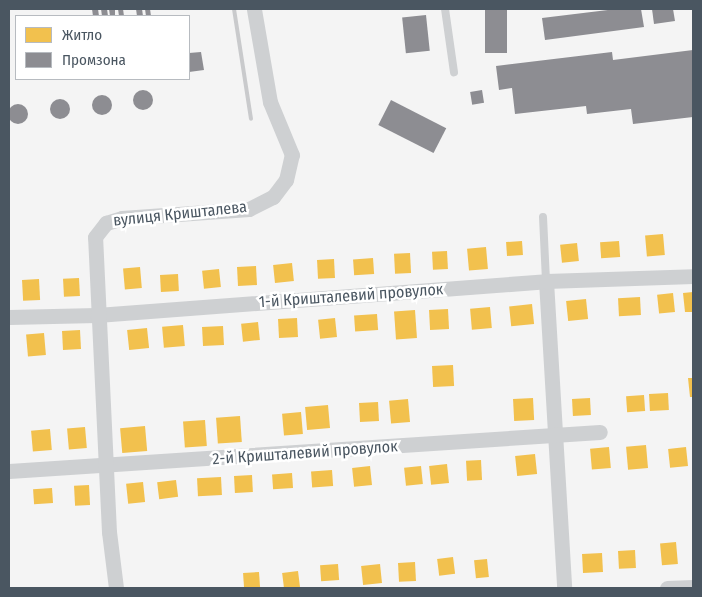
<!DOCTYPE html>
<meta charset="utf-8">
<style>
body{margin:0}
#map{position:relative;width:702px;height:597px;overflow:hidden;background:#f4f4f4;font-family:"Fira Sans Condensed",sans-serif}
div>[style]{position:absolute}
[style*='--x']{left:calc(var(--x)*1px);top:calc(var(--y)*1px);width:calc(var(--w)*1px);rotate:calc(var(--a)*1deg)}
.homes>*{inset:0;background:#f2c14e;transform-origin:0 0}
.industry>*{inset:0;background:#8d8d92;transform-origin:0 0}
.round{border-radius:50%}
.lane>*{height:8px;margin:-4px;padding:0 4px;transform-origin:4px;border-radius:4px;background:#ced0d2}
.street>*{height:15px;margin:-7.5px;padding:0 7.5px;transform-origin:7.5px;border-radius:7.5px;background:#ced0d2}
.rail>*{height:4px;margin:-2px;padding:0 2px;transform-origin:2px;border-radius:2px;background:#c9cacc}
span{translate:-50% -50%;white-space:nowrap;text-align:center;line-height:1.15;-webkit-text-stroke:5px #fff;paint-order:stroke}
.street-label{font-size:16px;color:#4a5661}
.frame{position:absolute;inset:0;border:10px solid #4a5661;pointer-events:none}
.legend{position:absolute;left:15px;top:15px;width:175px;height:65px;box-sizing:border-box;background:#fff;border:1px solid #b7bbc0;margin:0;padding:6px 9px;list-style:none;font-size:15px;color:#4a5661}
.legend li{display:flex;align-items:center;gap:10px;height:25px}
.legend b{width:25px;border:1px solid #b7bbc0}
</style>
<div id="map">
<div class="homes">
<div style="left:663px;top:234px;width:21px;height:18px;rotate:85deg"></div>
<div style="left:522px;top:241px;width:14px;height:16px;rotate:86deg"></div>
<div style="left:619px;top:241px;width:16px;height:19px;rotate:86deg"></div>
<div style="left:577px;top:243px;width:18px;height:17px;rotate:84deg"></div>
<div style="left:486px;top:247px;width:22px;height:19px;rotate:85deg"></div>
<div style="left:447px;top:251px;width:18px;height:15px;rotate:87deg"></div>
<div style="left:410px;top:253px;width:20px;height:16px;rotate:87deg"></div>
<div style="left:373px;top:258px;width:16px;height:20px;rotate:86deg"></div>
<div style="left:334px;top:259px;width:19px;height:17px;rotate:87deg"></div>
<div style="left:292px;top:263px;width:18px;height:19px;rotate:84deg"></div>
<div style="left:256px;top:266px;width:19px;height:19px;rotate:87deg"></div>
<div style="left:140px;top:267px;width:21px;height:17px;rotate:85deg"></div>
<div style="left:219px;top:269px;width:18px;height:17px;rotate:84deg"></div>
<div style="left:178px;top:274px;width:17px;height:18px;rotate:87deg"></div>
<div style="left:79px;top:278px;width:18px;height:16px;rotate:87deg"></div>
<div style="left:39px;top:279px;width:21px;height:17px;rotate:87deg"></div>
<div style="clip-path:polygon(693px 292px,693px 312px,685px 312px,683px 293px)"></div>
<div style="left:673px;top:293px;width:19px;height:16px;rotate:84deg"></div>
<div style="left:640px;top:297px;width:18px;height:22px;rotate:87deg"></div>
<div style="left:586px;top:299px;width:20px;height:20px;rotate:84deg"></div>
<div style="left:532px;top:304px;width:20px;height:23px;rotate:84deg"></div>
<div style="left:490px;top:307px;width:21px;height:20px;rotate:85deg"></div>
<div style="left:448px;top:309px;width:20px;height:19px;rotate:87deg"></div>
<div style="left:415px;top:310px;width:28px;height:21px;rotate:86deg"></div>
<div style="left:377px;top:314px;width:16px;height:23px;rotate:86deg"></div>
<div style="left:297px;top:318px;width:19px;height:19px;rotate:87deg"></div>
<div style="left:335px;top:318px;width:19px;height:17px;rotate:84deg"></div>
<div style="left:258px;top:322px;width:18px;height:17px;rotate:84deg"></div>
<div style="left:183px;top:325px;width:21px;height:21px;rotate:85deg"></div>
<div style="left:223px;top:326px;width:19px;height:21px;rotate:87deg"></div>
<div style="left:147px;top:328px;width:20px;height:20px;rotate:84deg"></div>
<div style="left:80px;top:330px;width:19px;height:18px;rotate:87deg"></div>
<div style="left:44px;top:333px;width:22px;height:18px;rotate:85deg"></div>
<div style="left:453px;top:365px;width:21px;height:21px;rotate:87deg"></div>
<div style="clip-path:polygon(688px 378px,693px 378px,693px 397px,690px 397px)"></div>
<div style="left:668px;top:393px;width:17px;height:19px;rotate:87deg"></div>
<div style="left:644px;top:395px;width:16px;height:18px;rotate:86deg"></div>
<div style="left:533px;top:398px;width:22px;height:20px;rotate:87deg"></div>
<div style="left:590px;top:398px;width:17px;height:18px;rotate:87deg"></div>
<div style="left:408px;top:399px;width:23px;height:19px;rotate:85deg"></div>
<div style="left:378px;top:402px;width:19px;height:19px;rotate:87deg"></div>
<div style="left:328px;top:405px;width:23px;height:23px;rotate:85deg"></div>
<div style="left:301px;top:412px;width:22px;height:19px;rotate:85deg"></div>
<div style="left:240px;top:416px;width:26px;height:24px;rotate:86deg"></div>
<div style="left:205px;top:420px;width:26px;height:22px;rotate:86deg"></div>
<div style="left:145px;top:426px;width:25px;height:25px;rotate:85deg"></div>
<div style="left:85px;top:427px;width:21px;height:18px;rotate:85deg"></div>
<div style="left:50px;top:429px;width:21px;height:19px;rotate:85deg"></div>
<div style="left:646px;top:445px;width:23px;height:20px;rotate:85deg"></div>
<div style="left:609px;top:447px;width:21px;height:19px;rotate:85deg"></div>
<div style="left:686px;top:447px;width:19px;height:18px;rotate:84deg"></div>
<div style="left:535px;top:454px;width:20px;height:20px;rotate:84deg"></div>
<div style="left:481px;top:460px;width:20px;height:15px;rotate:87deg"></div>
<div style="left:447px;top:464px;width:19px;height:18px;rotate:84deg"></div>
<div style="left:370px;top:466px;width:19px;height:18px;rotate:84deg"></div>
<div style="left:421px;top:466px;width:18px;height:17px;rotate:84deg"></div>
<div style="left:332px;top:470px;width:16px;height:21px;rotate:86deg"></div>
<div style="left:292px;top:473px;width:15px;height:20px;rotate:86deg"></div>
<div style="left:252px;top:475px;width:17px;height:18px;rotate:87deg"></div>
<div style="left:221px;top:477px;width:18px;height:24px;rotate:87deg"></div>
<div style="left:176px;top:480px;width:17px;height:19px;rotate:83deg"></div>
<div style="left:143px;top:482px;width:20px;height:17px;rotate:84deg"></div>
<div style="left:89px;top:485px;width:20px;height:15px;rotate:87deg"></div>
<div style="left:52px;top:488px;width:15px;height:19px;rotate:86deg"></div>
<div style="left:676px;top:542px;width:22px;height:16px;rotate:85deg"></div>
<div style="left:635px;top:550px;width:18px;height:17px;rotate:87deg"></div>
<div style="left:602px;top:553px;width:19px;height:20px;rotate:87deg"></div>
<div style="left:453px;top:557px;width:17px;height:16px;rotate:83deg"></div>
<div style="left:487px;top:559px;width:18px;height:13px;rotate:84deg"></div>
<div style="left:415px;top:562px;width:19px;height:17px;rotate:87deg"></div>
<div style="left:338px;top:564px;width:16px;height:18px;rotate:86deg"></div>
<div style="left:380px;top:564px;width:19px;height:19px;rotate:84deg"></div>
<div style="left:298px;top:571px;width:17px;height:16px;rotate:83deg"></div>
<div style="left:259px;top:572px;width:16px;height:16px;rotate:86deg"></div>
</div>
<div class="industry">
<div style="clip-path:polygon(92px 9px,98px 9px,99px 16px,93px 16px)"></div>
<div style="clip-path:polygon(101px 9px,107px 9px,108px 16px,102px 16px)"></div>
<div style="clip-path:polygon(109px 9px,115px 9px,115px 16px,110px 16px)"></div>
<div style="clip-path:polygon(118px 9px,123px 9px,124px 16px,119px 16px)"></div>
<div style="clip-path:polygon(136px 9px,142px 9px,143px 16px,137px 16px)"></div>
<div style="clip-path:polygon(145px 9px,150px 9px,151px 16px,146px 16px)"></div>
<div style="left:485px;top:9px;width:22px;height:44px"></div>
<div style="clip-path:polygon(616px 9px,641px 9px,644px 27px,545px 40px,542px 18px)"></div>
<div style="clip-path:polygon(652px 9px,673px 9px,675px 21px,654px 24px)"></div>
<div style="left:426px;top:15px;width:36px;height:24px;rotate:84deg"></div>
<div style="clip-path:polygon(693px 50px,693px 117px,633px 124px,631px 109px,587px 114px,586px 106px,515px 114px,512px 88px,499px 90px,496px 66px,612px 52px,613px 60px)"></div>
<div style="clip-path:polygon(201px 52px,204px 70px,189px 72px,189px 53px)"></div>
<div style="left:482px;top:90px;width:13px;height:12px;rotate:81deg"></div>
<div class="round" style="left:133px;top:90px;width:20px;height:20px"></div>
<div class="round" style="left:92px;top:95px;width:20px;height:20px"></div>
<div class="round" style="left:50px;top:99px;width:20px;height:20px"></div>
<div style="left:391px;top:100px;width:62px;height:28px;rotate:27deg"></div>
<div class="round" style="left:8px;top:104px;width:20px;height:20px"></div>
</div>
<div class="lane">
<div style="--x:445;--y:9;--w:64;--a:81.9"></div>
<div style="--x:543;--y:217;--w:64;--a:87.3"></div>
</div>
<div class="street">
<div style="--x:546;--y:281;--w:308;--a:86.6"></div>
<div style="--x:9;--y:317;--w:88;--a:-1.3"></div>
<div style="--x:97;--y:315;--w:450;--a:-4.3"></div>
<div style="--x:546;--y:281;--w:147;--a:-1.9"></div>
<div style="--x:9;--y:471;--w:592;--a:-3.78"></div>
<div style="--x:116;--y:588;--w:56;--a:-97.1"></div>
<div style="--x:109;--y:532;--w:295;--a:-92.7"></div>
<div style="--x:95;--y:237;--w:18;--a:-52"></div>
<div style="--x:106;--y:223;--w:17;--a:-17"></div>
<div style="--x:122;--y:218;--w:127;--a:-4.1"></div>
<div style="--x:249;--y:209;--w:27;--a:-27"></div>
<div style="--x:273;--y:197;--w:21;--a:-53"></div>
<div style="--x:286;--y:180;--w:26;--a:-77"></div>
<div style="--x:292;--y:155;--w:57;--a:-112.5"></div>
<div style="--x:270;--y:102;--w:94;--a:-99.8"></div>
<div style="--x:667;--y:588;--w:26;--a:-2"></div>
</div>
<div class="rail">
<div style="--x:234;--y:9;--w:111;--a:81.2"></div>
</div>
<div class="street-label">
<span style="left:180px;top:214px;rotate:-6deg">вулиця Кришталева</span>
<span style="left:351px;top:296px;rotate:-4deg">1-й Кришталевий провулок</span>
<span style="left:305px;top:453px;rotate:-4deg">2-й Кришталевий провулок</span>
</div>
<div class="frame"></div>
<ul class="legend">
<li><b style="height:14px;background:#f2c14e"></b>Житло</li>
<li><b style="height:14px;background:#8d8d92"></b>Промзона</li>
</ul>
</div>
